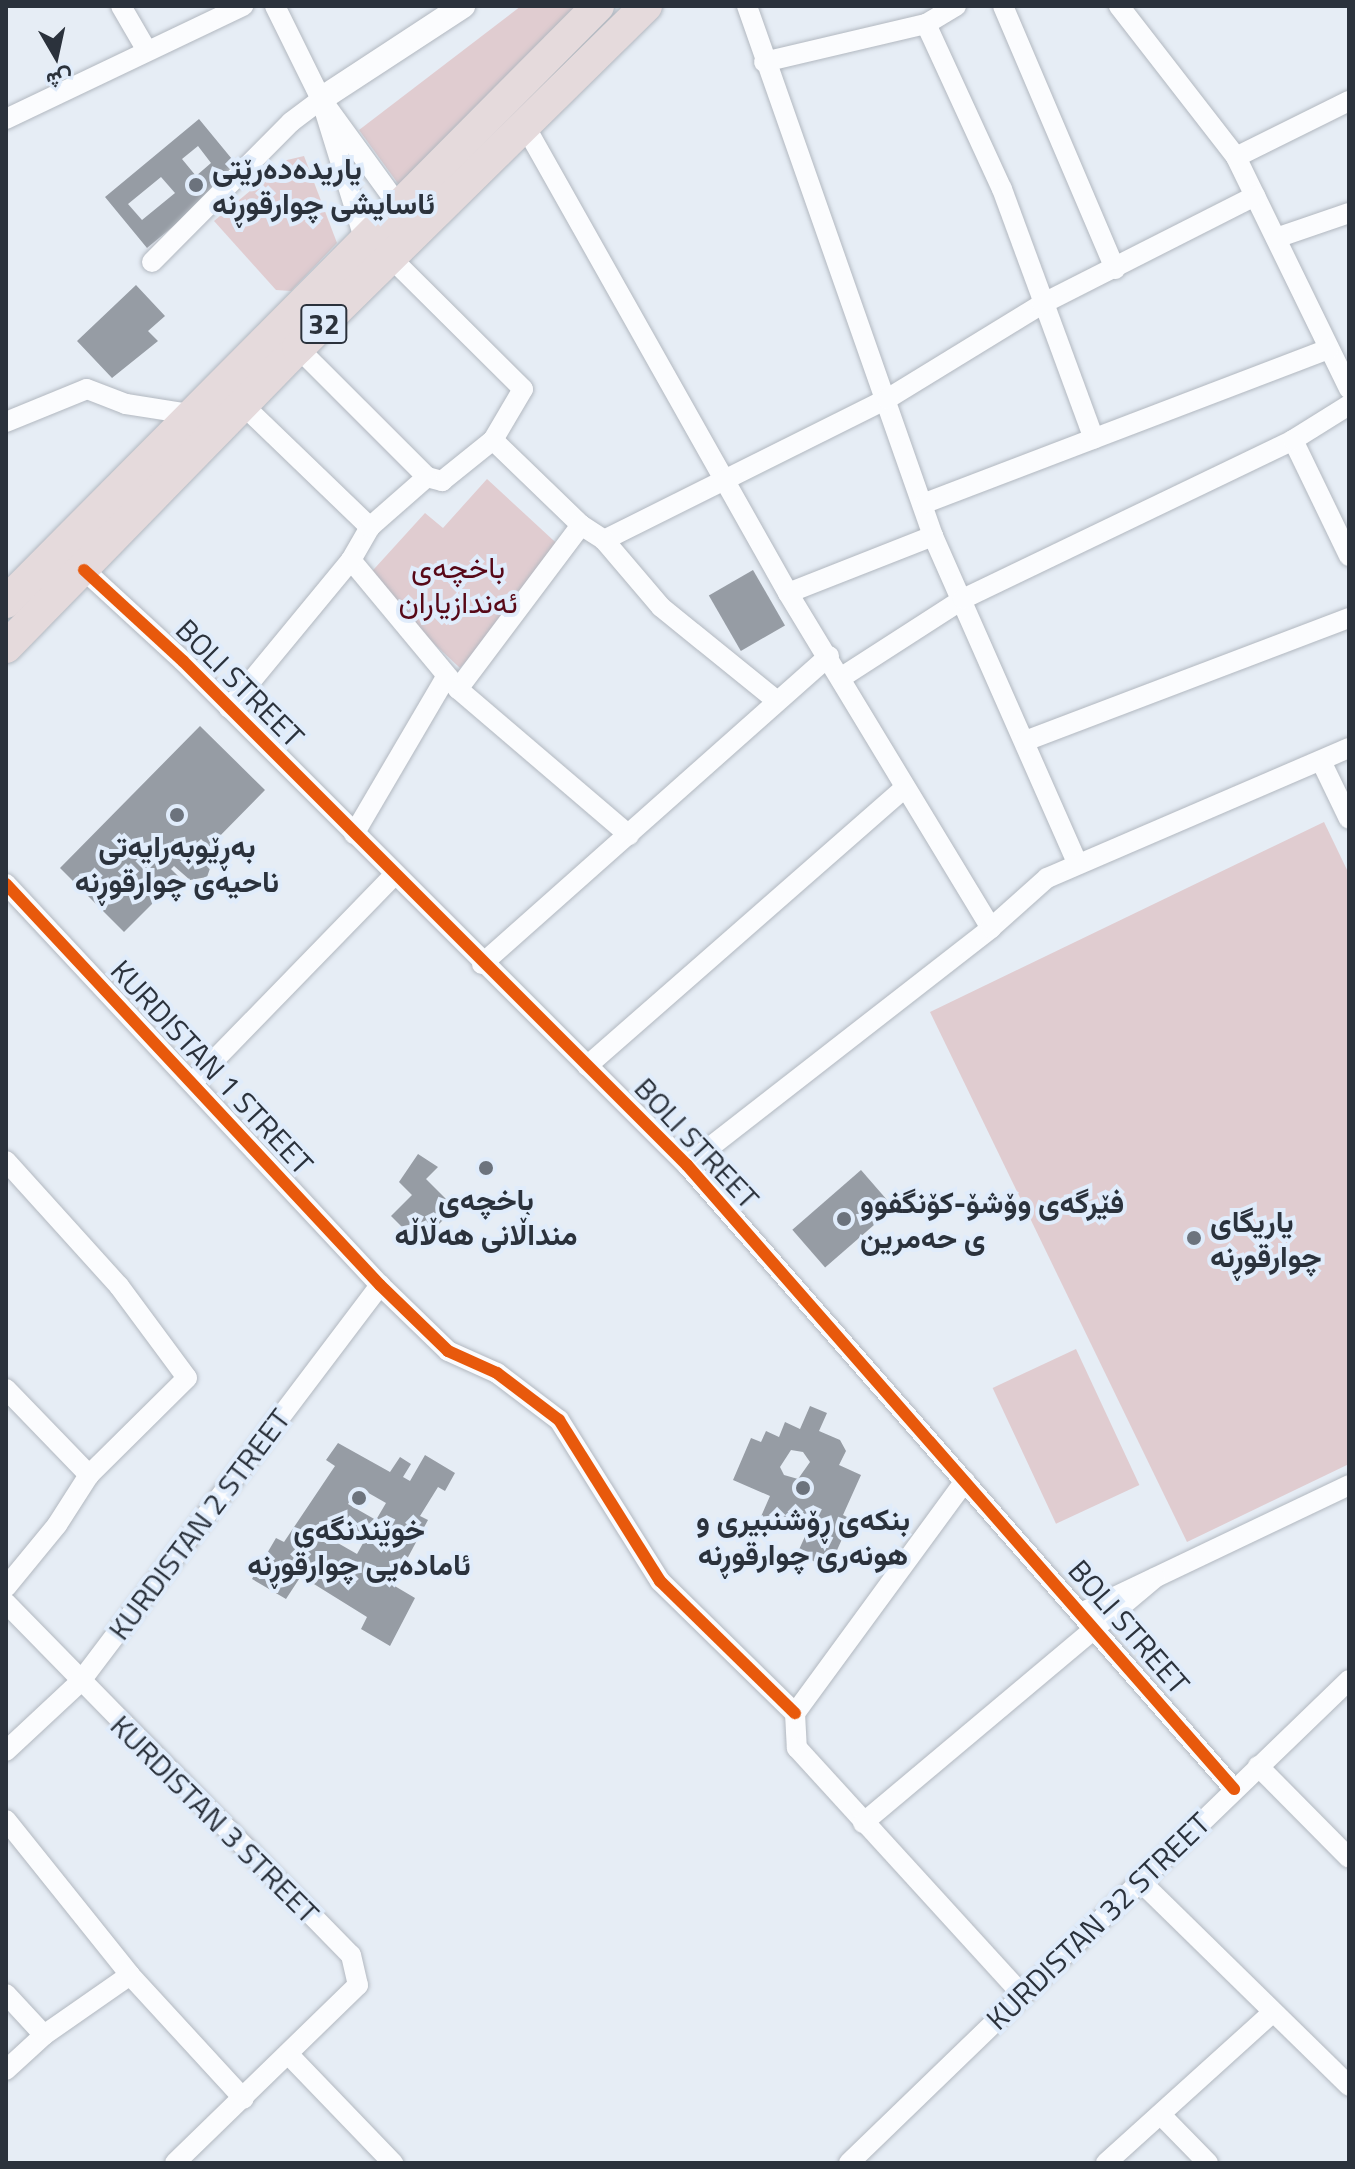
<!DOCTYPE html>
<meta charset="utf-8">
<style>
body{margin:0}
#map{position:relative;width:1355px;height:2169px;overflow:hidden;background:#e6edf5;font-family:"Titillium Web",Vazirmatn,sans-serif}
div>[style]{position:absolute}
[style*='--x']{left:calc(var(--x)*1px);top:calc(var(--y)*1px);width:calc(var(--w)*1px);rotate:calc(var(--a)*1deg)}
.green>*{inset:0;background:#e0ccd0;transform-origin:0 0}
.building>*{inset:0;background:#969ca4;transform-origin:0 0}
.roads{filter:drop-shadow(0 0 2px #b2b8c0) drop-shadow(0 0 2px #b2b8c0)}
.minor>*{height:20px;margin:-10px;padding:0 10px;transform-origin:10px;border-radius:10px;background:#fbfcfe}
.tertiary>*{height:24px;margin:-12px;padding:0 12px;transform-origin:12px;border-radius:12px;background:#fbfcfe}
.trunk>*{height:32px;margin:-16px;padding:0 16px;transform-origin:16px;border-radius:16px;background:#e5dadc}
.cycleway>*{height:12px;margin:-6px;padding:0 6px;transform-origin:6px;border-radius:6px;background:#e8590c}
.dots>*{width:22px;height:22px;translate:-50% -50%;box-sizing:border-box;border:4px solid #e0ecfb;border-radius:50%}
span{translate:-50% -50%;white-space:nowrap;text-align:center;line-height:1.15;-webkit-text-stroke:8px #e0ecfb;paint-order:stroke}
.shield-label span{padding:2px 6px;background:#e0ecfb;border:2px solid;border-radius:6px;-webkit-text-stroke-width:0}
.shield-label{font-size:28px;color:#2b323c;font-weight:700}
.poi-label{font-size:30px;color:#2b323c;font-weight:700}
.left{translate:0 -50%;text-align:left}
.park-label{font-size:30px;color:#570817}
.street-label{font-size:30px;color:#2b323c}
.frame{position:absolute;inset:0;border:8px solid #2b323c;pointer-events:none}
.north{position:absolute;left:16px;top:16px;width:80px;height:80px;-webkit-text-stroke:6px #e0ecfb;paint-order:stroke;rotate:171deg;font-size:22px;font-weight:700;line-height:32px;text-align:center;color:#2b323c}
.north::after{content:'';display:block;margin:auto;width:28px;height:36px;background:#2b323c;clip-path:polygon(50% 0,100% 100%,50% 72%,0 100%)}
</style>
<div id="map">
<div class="green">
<div style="clip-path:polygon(521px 6px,579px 6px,399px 185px,359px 130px)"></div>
<div style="clip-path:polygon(304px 156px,337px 243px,291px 291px,276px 290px,214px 221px,287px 160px)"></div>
<div style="clip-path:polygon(487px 479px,566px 552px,460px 668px,365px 579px,425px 513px,443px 528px)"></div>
<div style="clip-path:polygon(1324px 822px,1349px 874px,1349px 1464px,1187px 1542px,930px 1012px)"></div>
<div style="left:1076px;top:1349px;width:150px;height:92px;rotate:65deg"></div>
</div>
<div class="building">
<div style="clip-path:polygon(evenodd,199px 119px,241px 170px,147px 248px,105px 197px,199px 119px,198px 146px,211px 163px,196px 176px,182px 159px,198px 146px,199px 119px,161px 177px,175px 193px,142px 220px,128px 204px,161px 177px)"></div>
<div style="clip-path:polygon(136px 285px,165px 316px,148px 331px,158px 341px,112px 378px,77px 341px)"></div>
<div style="left:753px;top:570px;width:64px;height:51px;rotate:60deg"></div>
<div style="clip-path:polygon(200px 726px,265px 790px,209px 847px,201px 839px,197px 843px,213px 860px,207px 877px,190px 880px,174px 866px,171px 869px,179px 877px,124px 932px,60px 868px)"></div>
<div style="clip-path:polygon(418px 1154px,438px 1167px,426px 1179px,455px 1208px,419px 1244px,391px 1216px,412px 1195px,399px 1182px)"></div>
<div style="left:861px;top:1170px;width:50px;height:91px;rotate:49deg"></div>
<div style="clip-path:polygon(evenodd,810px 1406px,827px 1413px,819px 1431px,840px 1440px,846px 1451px,839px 1465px,861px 1475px,843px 1515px,851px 1519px,829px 1568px,797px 1554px,807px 1532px,786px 1523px,782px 1531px,759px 1521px,770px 1496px,733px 1480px,751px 1438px,761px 1442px,766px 1431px,779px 1437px,785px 1422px,800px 1429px,810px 1406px,791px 1450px,803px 1452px,810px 1462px,798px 1479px,784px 1475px,780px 1467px,791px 1450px)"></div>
<div style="clip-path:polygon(evenodd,338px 1443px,390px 1472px,400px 1457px,411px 1464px,403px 1477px,410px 1481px,425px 1455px,455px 1473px,445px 1491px,438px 1487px,420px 1516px,428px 1520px,393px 1585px,415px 1598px,390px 1646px,361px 1629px,367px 1617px,301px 1576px,286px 1599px,252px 1579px,276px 1538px,284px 1542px,335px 1466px,326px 1460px,338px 1443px,358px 1487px,386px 1503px,376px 1520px,348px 1504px,358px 1487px,338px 1443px,339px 1520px,367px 1536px,357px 1554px,329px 1538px,339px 1520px)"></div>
</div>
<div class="roads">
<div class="minor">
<div style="--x:121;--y:6;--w:50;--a:59.8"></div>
<div style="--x:275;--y:6;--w:104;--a:63.7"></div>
<div style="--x:321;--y:99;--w:145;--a:72.8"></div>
<div style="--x:747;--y:6;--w:562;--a:70.66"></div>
<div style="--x:933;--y:536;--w:357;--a:66.2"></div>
<div style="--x:1003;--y:6;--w:286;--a:66.9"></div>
<div style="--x:1119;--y:6;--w:191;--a:52.2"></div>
<div style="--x:1236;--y:157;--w:258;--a:64"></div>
<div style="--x:926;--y:24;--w:182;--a:65.3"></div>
<div style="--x:1002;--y:189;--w:266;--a:69.8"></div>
<div style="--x:764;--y:62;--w:166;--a:-13.2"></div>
<div style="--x:926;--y:24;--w:35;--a:-31"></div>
<div style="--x:321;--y:99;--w:131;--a:54"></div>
<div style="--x:6;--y:119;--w:263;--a:-25.5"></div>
<div style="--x:525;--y:126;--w:536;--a:60.61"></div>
<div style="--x:788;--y:593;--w:392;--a:58.8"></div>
<div style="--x:1236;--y:157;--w:126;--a:-26.4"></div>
<div style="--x:1279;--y:237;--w:74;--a:-18.9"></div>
<div style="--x:152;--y:262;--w:197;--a:-45.2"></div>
<div style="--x:291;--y:122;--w:38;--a:-37"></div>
<div style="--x:298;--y:348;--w:182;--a:45"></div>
<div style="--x:427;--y:477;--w:16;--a:15"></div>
<div style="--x:442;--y:481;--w:65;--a:-38.8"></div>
<div style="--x:493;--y:440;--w:59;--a:-59.5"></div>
<div style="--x:523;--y:389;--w:185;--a:-135.2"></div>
<div style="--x:242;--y:404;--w:178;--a:43.9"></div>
<div style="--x:6;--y:422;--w:87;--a:-22.2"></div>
<div style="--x:87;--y:389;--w:42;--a:21"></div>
<div style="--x:126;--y:404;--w:65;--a:8.9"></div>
<div style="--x:493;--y:440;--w:122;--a:44"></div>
<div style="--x:1293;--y:440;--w:129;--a:64.2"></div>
<div style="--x:925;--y:503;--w:432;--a:-20.9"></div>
<div style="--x:604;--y:540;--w:316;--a:-26.5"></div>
<div style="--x:887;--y:399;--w:182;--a:-31.5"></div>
<div style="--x:1042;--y:304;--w:239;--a:-26.9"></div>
<div style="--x:351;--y:560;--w:168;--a:50.3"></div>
<div style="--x:458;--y:689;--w:225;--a:40.5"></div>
<div style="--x:84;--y:570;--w:134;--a:42.6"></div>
<div style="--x:183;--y:661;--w:713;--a:45"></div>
<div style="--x:687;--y:1165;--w:830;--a:48.76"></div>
<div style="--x:788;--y:593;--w:156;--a:-21.5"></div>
<div style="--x:842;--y:677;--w:144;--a:-32.8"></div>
<div style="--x:963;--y:599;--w:366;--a:-25.7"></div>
<div style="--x:1293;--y:440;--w:66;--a:-32"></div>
<div style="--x:458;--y:689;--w:205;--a:-53.1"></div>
<div style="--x:581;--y:525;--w:27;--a:33"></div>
<div style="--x:604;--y:540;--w:88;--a:49.6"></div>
<div style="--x:661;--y:607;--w:149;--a:39"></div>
<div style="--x:229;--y:708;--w:192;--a:-50.5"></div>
<div style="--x:351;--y:560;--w:38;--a:-60"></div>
<div style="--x:370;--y:527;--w:76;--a:-41.3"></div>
<div style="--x:1025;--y:741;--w:347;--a:-20.8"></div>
<div style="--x:1321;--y:761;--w:64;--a:64.2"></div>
<div style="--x:354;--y:834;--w:182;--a:-59.6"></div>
<div style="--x:6;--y:884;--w:548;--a:47"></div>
<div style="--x:380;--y:1285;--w:95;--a:44.1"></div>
<div style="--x:448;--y:1351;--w:54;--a:24.2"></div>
<div style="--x:497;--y:1373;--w:78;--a:37.2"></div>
<div style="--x:559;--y:1420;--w:190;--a:57.9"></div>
<div style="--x:660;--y:1581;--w:189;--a:44.4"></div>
<div style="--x:482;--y:964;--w:464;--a:-41.6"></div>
<div style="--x:587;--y:1066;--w:422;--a:-41.2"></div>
<div style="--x:192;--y:1083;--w:290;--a:-45.8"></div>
<div style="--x:6;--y:1161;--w:169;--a:47.9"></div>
<div style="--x:119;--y:1286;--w:114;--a:53.5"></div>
<div style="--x:187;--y:1378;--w:138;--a:135.3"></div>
<div style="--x:89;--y:1475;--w:59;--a:122.6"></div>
<div style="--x:57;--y:1525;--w:80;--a:129.4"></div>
<div style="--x:687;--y:1165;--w:385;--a:-37.9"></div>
<div style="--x:991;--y:928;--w:75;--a:-41.8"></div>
<div style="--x:1047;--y:878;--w:329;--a:-23.3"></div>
<div style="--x:6;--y:1389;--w:120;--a:46"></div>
<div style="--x:965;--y:1481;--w:288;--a:126.2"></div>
<div style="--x:795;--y:1713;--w:35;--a:87"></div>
<div style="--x:797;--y:1748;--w:333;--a:47.6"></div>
<div style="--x:6;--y:1603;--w:493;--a:45.6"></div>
<div style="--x:351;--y:1955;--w:31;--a:77"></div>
<div style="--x:358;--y:1985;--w:255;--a:135.8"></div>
<div style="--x:1083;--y:1612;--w:295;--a:-25.5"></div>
<div style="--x:6;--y:1751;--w:101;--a:-43"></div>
<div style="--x:80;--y:1682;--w:498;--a:-52.9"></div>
<div style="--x:1258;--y:1766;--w:129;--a:45.3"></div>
<div style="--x:6;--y:1820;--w:198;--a:51.3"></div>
<div style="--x:130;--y:1975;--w:168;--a:47.4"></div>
<div style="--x:863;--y:1823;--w:381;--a:-40"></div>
<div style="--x:1142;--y:1883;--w:290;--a:44.4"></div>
<div style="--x:6;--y:1994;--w:56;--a:47.2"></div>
<div style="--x:290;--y:2056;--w:149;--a:46.1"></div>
<div style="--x:6;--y:2070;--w:52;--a:-42.6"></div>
<div style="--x:44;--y:2035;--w:105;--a:-34.9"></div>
<div style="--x:1162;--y:2116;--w:66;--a:45.6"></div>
<div style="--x:849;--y:2163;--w:695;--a:-44.01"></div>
<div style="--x:1106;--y:2163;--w:225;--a:-42.1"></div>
</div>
<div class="tertiary">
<div style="--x:321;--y:99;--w:170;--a:-33.2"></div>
</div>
<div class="trunk">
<div style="--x:6;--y:602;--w:840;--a:-45.19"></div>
<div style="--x:6;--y:647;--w:418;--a:-45.7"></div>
<div style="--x:298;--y:348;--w:488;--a:-44.5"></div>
</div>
</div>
<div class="cycleway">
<div style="--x:84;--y:570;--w:134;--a:42.6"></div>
<div style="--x:183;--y:661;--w:713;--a:45"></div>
<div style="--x:687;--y:1165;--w:830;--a:48.76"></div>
<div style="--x:6;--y:884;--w:548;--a:47"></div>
<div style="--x:380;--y:1285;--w:95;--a:44.1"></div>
<div style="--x:448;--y:1351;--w:54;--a:24.2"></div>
<div style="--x:497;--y:1373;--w:78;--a:37.2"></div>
<div style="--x:559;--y:1420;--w:190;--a:57.9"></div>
<div style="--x:660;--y:1581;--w:189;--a:44.4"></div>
</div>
<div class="dots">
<div style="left:196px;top:185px;background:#6c737d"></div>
<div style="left:177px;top:815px;background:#6c737d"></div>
<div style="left:486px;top:1168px;background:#6c737d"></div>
<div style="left:844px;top:1219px;background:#6c737d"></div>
<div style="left:1194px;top:1238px;background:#6c737d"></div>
<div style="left:803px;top:1488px;background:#6c737d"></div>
<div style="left:359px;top:1498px;background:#6c737d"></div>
</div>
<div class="shield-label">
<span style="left:324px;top:324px">32</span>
</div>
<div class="poi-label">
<span class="left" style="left:212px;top:185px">یاریدەدەرێتی<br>ئاسایشی چوارقوڕنە</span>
<span style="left:177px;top:863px">بەڕێوبەرایەتی<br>ناحیەی چوارقوڕنە</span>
<span style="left:486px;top:1216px">باخچەی<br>منداڵانی هەڵاڵە</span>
<span class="left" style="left:860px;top:1219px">فێرگەی وۆشۆ-کۆنگفوو<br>ی حەمرین</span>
<span class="left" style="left:1210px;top:1238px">یاریگای<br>چوارقوڕنە</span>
<span style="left:803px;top:1536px">بنکەی ڕۆشنبیری و<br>هونەری چوارقوڕنە</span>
<span style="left:359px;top:1546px">خوێندنگەی<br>ئامادەیی چوارقوڕنە</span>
</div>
<div class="park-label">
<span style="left:458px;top:584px">باخچەی<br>ئەندازیاران</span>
</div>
<div class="street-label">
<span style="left:240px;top:683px;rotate:45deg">BOLI STREET</span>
<span style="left:212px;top:1067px;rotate:47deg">KURDISTAN 1 STREET</span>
<span style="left:697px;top:1143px;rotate:47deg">BOLI STREET</span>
<span style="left:199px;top:1524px;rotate:-53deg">KURDISTAN 2 STREET</span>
<span style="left:1129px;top:1627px;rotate:49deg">BOLI STREET</span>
<span style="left:215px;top:1819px;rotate:45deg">KURDISTAN 3 STREET</span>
<span style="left:1098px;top:1921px;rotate:-44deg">KURDISTAN 32 STREET</span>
</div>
<div class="frame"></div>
<div class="north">ش</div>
</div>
